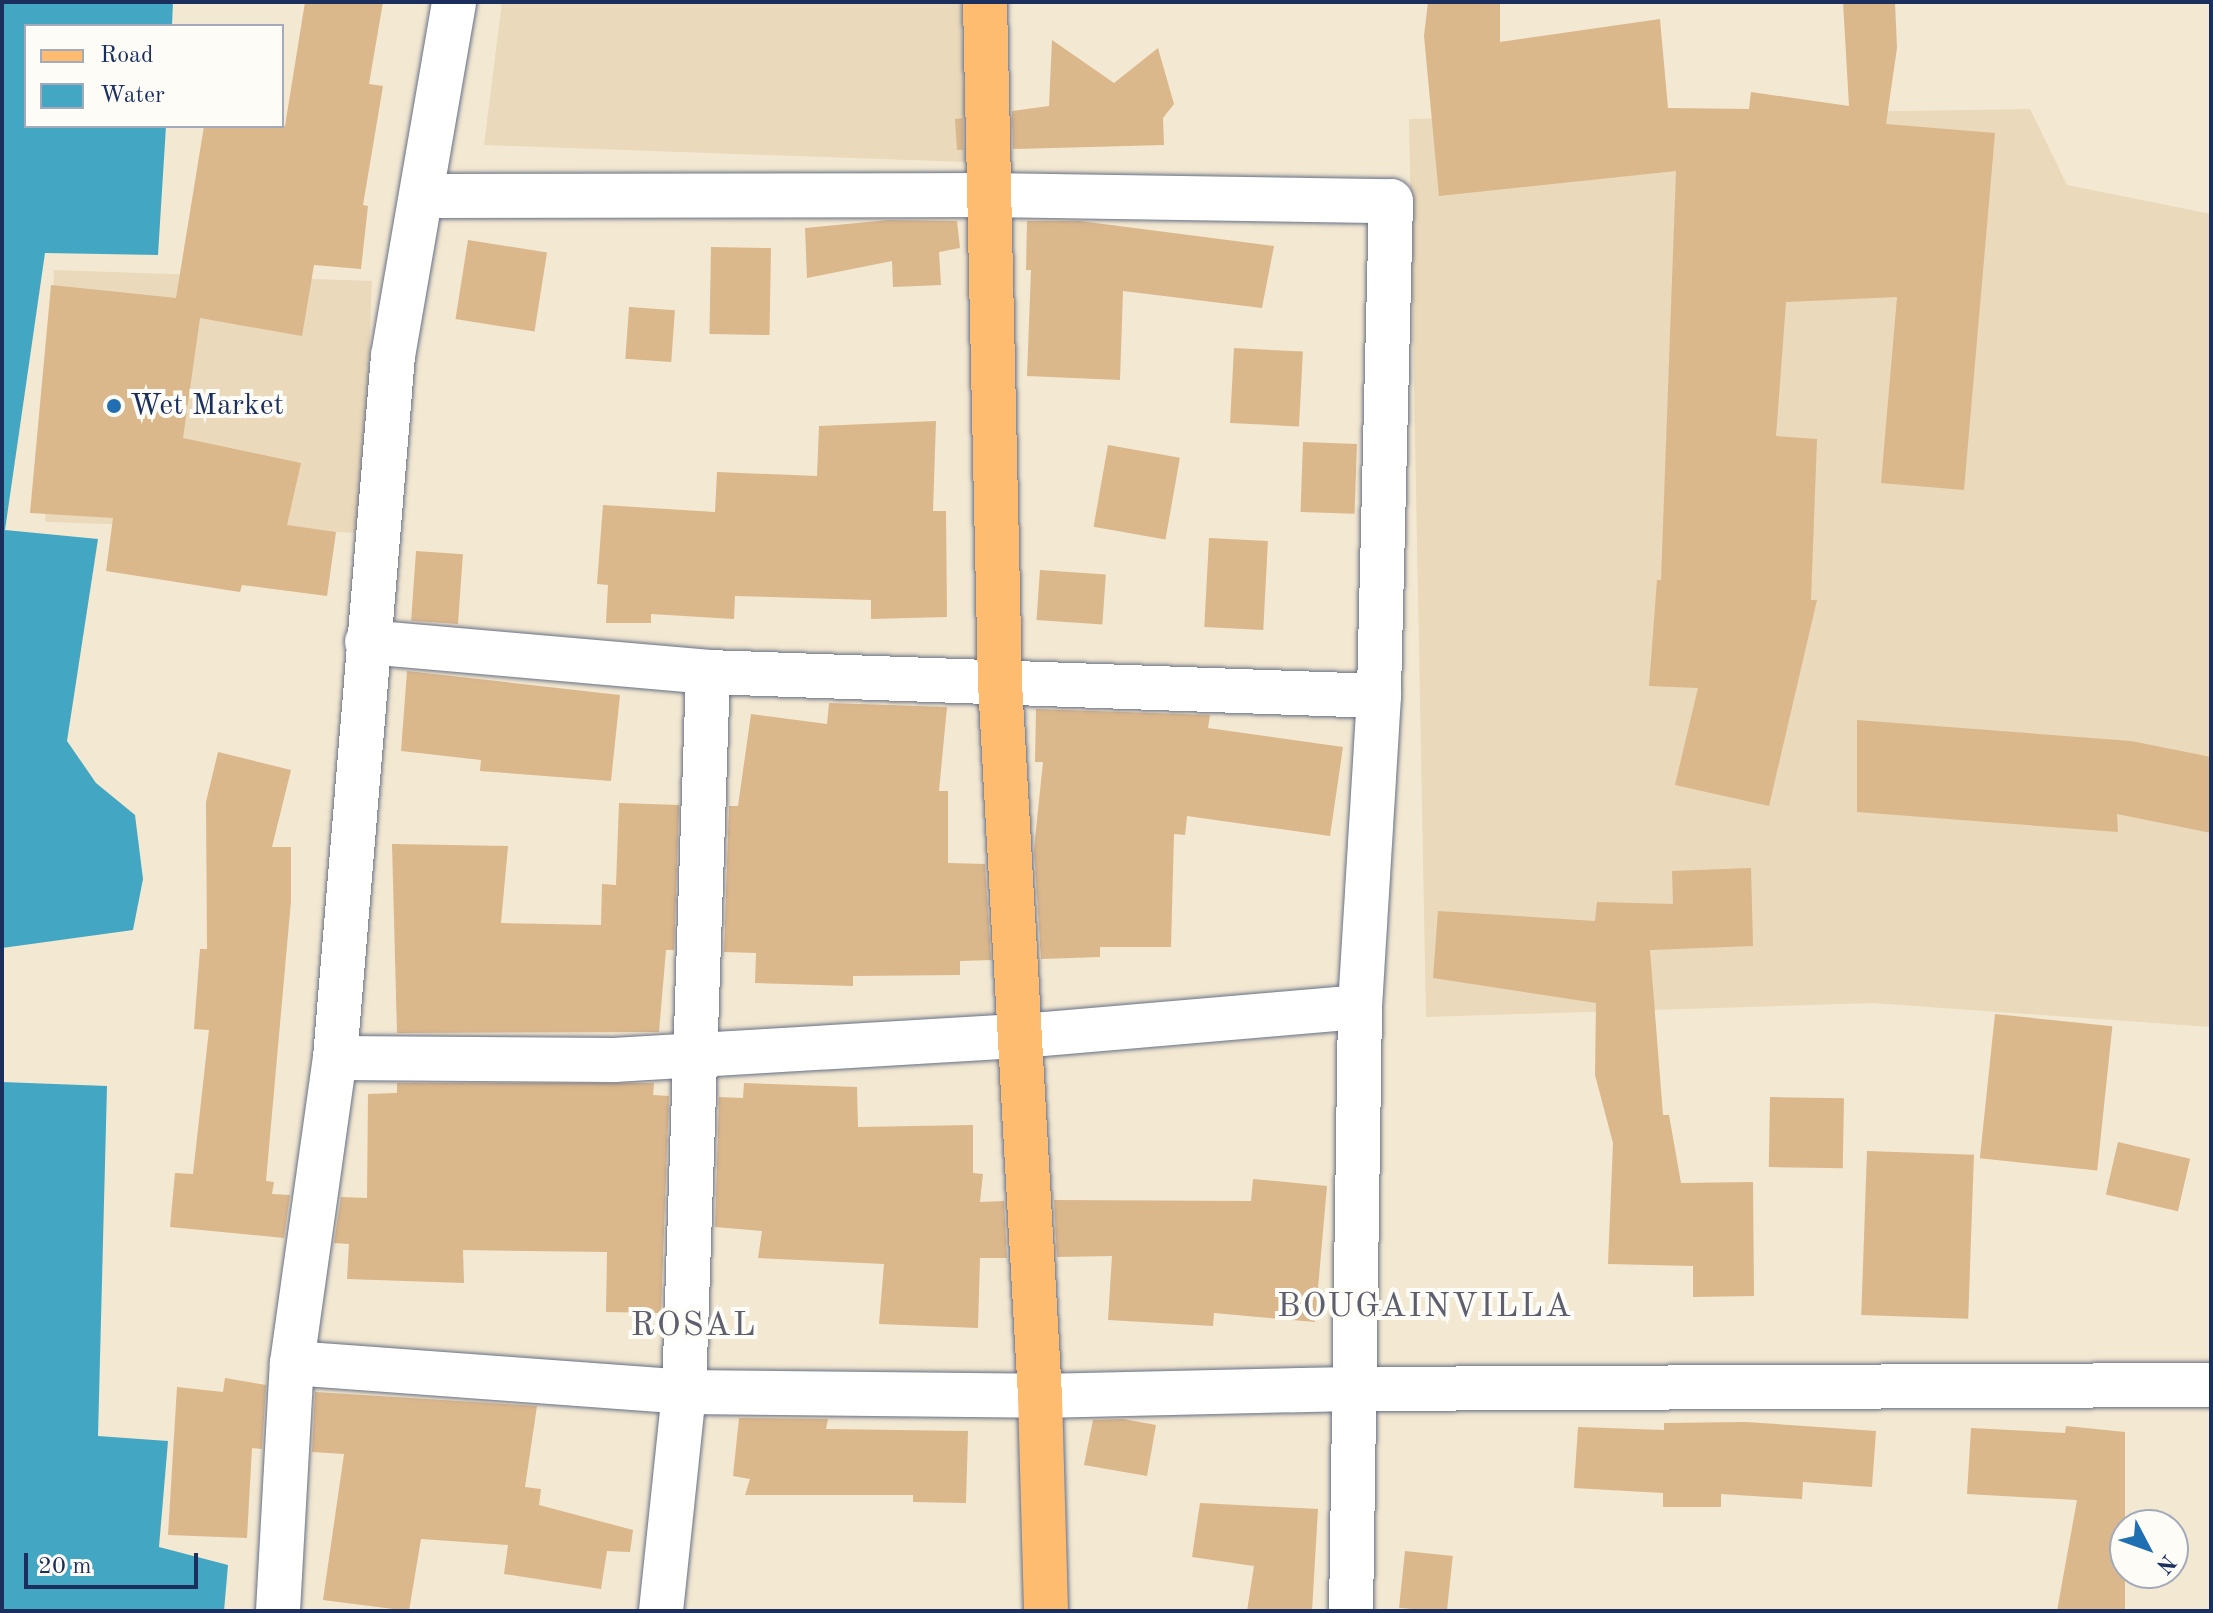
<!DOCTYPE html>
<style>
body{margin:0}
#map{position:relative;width:2213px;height:1613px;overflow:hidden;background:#f3e8d1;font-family:"Old Standard TT",serif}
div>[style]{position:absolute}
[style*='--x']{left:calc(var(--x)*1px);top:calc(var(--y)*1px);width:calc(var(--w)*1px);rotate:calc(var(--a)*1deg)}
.built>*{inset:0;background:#ead9ba;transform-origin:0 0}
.water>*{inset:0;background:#43a7c3}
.building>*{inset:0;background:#dbb78c;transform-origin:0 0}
.roads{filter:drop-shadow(0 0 2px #677086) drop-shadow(0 0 2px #677086)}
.minor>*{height:44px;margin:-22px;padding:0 22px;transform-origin:22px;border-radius:22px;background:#fff}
.major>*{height:44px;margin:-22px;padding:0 22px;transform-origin:22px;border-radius:22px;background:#fdbc6f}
.dots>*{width:22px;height:22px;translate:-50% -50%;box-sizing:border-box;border:4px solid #fdfcf7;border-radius:50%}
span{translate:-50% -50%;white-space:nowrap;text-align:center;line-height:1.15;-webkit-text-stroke:8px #fdfcf7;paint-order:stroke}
.poi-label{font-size:30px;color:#1b2f5e}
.left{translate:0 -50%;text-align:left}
.quarter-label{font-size:34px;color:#5e5f6e;letter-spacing:2px}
.frame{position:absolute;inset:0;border:4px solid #1b2f5e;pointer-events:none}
.legend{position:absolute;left:24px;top:24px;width:260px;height:104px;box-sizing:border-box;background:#fdfcf7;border:2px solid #a3aaba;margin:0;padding:10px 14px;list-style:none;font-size:24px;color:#1b2f5e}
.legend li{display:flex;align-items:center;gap:16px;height:40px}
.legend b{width:40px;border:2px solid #a3aaba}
.north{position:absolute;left:2109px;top:1509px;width:80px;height:80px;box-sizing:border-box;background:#fdfcf7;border:2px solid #a3aaba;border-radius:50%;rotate:131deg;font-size:22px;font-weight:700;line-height:32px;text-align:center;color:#1b2f5e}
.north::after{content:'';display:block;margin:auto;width:28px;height:36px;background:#1f6fb2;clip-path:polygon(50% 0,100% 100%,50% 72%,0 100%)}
.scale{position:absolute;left:24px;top:1553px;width:174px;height:36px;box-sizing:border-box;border:4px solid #1b2f5e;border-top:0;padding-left:10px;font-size:24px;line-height:28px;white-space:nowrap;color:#1b2f5e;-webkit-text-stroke:6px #fdfcf7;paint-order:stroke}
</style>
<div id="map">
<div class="built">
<div style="clip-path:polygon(502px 2px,961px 2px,966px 162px,484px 145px)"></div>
<div style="clip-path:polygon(2030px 109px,2067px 185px,2211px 214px,2211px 1027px,1873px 1003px,1426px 1017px,1409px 119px)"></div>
<div style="left:54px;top:270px;width:318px;height:252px;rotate:2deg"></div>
</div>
<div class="water">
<div style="clip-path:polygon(2px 2px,173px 2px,172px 26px,26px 26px,26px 126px,166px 126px,158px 255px,45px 253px,5px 530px,98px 539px,67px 741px,96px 783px,135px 815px,143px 879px,133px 930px,2px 948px)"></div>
<div style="clip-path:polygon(2px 1082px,107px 1086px,98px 1436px,168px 1441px,159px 1547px,228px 1565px,224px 1611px,2px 1611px)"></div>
</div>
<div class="building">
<div style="clip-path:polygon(305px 2px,383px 2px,369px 84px,383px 86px,363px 205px,368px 206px,361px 269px,314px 265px,302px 336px,200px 318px,183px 438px,301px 463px,287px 525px,336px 532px,327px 596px,242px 585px,240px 592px,106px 571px,113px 518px,30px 513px,51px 285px,176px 298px,204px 126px,285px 126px)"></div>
<div style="clip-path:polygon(1428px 2px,1500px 2px,1500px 42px,1660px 19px,1668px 108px,1749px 109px,1751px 92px,1849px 106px,1843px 2px,1895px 2px,1897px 48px,1886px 124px,1995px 133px,1964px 490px,1881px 483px,1897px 297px,1786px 302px,1776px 436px,1817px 439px,1811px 600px,1817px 600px,1769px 806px,1675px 785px,1698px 688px,1649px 686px,1657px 580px,1661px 580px,1676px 171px,1439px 196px,1424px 36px)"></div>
<div style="clip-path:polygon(1052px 40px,1114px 83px,1158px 48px,1174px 104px,1163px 118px,1164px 145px,1013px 149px,1012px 111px,1049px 106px)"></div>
<div style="clip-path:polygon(963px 118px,963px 150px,957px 150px,955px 119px)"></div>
<div style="clip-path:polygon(889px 220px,957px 221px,960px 248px,939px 252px,941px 285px,893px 287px,892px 261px,807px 278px,805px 228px)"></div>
<div style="clip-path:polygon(1027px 221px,1080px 221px,1274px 246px,1262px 308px,1123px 291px,1120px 380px,1027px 376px,1031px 270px,1026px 270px)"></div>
<div style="left:468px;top:240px;width:80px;height:80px;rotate:9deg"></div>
<div style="left:711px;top:247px;width:60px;height:87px;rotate:1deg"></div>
<div style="left:629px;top:307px;width:46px;height:52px;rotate:4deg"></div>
<div style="left:1234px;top:348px;width:69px;height:75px;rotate:3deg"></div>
<div style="clip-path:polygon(936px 421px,933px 511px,946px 511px,947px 617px,871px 619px,871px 600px,735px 596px,734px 619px,651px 614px,651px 623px,606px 623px,608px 585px,597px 584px,603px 505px,715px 512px,717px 472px,817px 476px,819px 426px)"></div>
<div style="left:1303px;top:442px;width:54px;height:70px;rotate:2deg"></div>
<div style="left:1108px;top:445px;width:73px;height:83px;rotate:10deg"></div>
<div style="left:1209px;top:538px;width:59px;height:89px;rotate:3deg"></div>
<div style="left:416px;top:551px;width:47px;height:70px;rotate:4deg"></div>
<div style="left:1040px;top:570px;width:66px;height:50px;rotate:4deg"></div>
<div style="clip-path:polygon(407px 671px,620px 695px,611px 781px,480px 771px,481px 760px,401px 751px)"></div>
<div style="clip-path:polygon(829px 703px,947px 707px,939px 791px,948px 791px,948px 863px,985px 864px,991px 960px,960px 961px,960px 975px,853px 976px,853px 986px,755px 983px,756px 953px,724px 952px,729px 806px,738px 806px,751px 714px,827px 724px)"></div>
<div style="clip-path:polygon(1036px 709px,1210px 715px,1208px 728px,1343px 747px,1330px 836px,1187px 816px,1185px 835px,1174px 834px,1171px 947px,1100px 947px,1100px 957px,1041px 959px,1034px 849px,1043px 762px,1035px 762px)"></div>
<div style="clip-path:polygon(1857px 720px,2131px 741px,2211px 757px,2211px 833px,2117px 814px,2118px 832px,1857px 812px)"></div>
<div style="clip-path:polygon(218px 752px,291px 770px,272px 847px,291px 847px,291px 901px,266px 1181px,274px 1182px,272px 1194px,290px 1195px,284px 1238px,170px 1227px,175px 1173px,193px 1174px,209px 1030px,194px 1029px,200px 949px,207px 949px,206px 802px)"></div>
<div style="clip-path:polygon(619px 803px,679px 805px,674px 950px,666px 950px,659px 1032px,397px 1033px,392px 844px,508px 846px,501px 923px,601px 925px,602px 884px,616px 885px)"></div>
<div style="clip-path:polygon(1751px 868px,1753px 946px,1650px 950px,1663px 1115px,1669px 1115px,1681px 1183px,1753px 1182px,1754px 1296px,1693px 1297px,1693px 1266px,1608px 1264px,1613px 1143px,1595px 1075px,1596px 1003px,1433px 978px,1438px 911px,1595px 921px,1597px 902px,1673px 904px,1672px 871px)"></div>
<div style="left:1995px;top:1014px;width:118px;height:145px;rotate:6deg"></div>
<div style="clip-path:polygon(397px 1083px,654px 1083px,653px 1095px,669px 1096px,661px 1313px,606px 1312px,607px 1252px,463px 1250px,464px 1283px,347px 1279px,349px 1244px,334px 1243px,341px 1197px,367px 1198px,368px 1094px,397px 1093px)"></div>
<div style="clip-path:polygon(744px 1083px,857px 1087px,858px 1127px,973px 1125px,973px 1173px,983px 1174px,980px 1202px,1004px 1201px,1007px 1258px,980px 1258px,978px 1328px,879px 1324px,884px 1264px,758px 1258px,762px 1231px,715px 1227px,719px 1097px,743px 1098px)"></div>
<div style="left:1770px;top:1097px;width:74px;height:70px;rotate:1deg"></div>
<div style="left:2118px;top:1142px;width:74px;height:54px;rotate:13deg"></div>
<div style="left:1867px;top:1151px;width:107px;height:164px;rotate:2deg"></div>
<div style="clip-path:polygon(1253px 1179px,1327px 1186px,1315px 1322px,1214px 1313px,1213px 1326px,1108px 1320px,1112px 1256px,1057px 1257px,1054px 1200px,1251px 1201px)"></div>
<div style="clip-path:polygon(225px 1378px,266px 1385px,262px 1449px,252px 1448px,247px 1538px,168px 1535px,177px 1387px,223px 1392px)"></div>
<div style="clip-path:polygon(315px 1392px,537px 1406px,525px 1487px,541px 1489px,539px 1505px,633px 1530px,630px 1552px,607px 1551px,601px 1589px,504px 1574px,508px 1545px,421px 1539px,409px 1611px,323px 1600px,344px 1454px,312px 1452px)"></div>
<div style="clip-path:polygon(739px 1418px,828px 1419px,826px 1429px,968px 1431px,966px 1503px,913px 1502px,913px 1495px,745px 1495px,750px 1479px,733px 1476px)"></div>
<div style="clip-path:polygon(1123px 1419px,1156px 1425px,1147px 1476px,1084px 1465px,1093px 1420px)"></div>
<div style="clip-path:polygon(1746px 1422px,1876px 1431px,1872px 1487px,1803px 1482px,1802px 1499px,1721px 1494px,1721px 1507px,1663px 1507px,1663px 1493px,1574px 1488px,1578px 1427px,1664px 1430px,1664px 1423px)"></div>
<div style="clip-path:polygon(2066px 1426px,2125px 1432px,2125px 1611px,2057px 1611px,2077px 1500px,1967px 1494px,1971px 1428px,2065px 1433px)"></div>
<div style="clip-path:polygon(1200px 1503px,1318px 1509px,1312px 1611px,1247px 1611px,1254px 1566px,1192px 1557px)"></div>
<div style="left:1405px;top:1551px;width:48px;height:57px;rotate:6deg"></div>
</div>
<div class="roads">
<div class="minor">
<div style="--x:424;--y:196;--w:563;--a:-0.1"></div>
<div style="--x:987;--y:195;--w:404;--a:0.9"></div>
<div style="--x:1391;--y:201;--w:495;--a:91.4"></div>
<div style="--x:1379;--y:696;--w:312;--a:93.5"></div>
<div style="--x:1360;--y:1007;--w:604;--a:90.85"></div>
<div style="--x:367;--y:642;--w:342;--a:5"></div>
<div style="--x:708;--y:672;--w:671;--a:2.05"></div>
<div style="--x:335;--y:1058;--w:279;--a:0.4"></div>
<div style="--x:614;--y:1060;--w:408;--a:-3.4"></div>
<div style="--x:1021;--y:1036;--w:340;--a:-4.9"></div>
<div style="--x:292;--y:1363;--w:393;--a:4.2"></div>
<div style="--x:684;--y:1392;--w:356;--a:0.6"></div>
<div style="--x:1040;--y:1396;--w:312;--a:-1.3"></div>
<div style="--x:1352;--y:1389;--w:859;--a:-0.27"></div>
<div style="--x:278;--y:1611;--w:248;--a:-86.8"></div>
<div style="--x:292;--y:1363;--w:308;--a:-82"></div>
<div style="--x:335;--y:1058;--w:704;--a:-85.28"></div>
<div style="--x:393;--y:356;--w:359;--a:-80.2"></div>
<div style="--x:661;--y:1611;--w:220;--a:-84"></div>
<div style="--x:684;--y:1392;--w:720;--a:-88.09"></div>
</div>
<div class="major">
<div style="--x:985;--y:2;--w:681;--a:88.74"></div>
<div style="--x:1000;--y:683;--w:714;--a:86.79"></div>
<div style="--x:1040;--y:1396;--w:215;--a:88.4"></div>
</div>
</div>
<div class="dots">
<div style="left:114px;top:406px;background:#1f6fb2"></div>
</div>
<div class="poi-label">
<span class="left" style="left:130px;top:406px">Wet Market</span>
</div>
<div class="quarter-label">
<span style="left:1425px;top:1308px">BOUGAINVILLA</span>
<span style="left:694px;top:1327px">ROSAL</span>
</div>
<div class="frame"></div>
<ul class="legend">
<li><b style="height:10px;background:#fdbc6f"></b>Road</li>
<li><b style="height:22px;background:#43a7c3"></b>Water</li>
</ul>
<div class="north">N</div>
<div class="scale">20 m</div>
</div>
